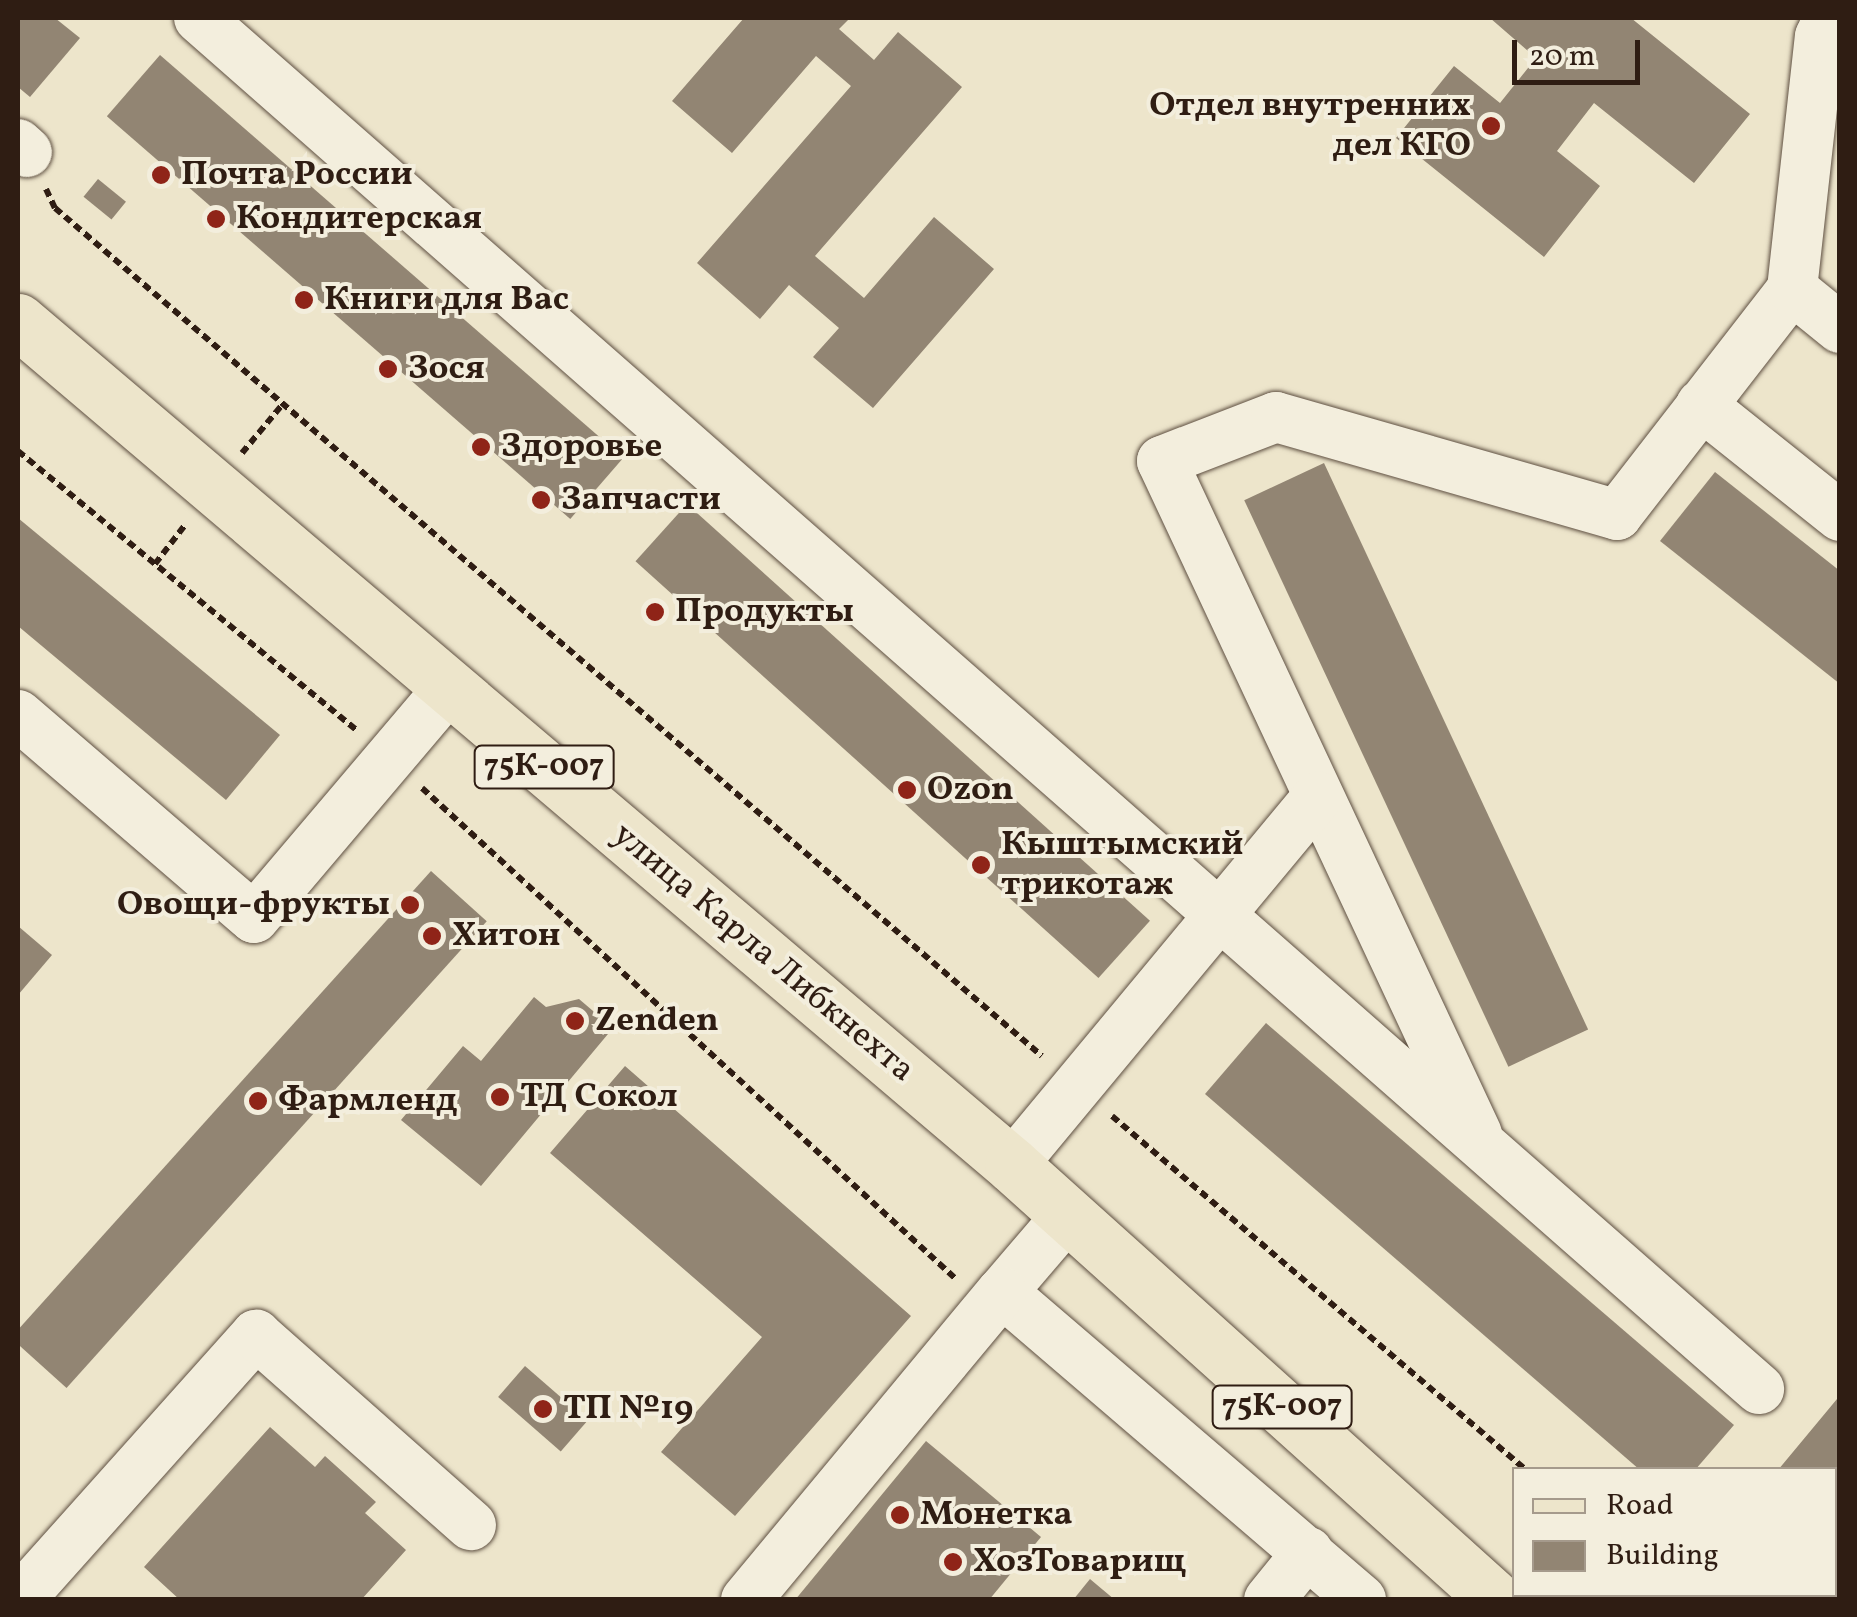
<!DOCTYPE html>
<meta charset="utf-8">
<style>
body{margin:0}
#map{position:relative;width:1857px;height:1617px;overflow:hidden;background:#ede5cb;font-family:Vollkorn,serif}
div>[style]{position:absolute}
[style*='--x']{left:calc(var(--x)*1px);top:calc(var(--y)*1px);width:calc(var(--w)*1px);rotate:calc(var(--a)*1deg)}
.building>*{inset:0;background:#928573;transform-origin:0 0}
.path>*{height:6px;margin-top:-3px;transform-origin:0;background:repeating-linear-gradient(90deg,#2f1d13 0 8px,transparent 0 13px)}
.roads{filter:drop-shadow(0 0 2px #5e4f41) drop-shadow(0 0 2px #5e4f41)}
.minor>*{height:50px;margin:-25px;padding:0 25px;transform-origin:25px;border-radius:25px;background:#f3eedd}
.major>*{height:55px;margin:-27.5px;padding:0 27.5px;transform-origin:27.5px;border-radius:27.5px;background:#ede5cb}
.dots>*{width:28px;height:28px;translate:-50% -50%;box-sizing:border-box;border:5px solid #f3eedd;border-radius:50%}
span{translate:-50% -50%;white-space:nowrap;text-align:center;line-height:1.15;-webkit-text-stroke:8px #f3eedd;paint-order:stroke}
.shield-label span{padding:2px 8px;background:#f3eedd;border:2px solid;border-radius:8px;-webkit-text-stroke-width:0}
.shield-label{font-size:32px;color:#2f1d13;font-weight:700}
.poi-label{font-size:35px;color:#2f1d13;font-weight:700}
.right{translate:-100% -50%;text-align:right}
.left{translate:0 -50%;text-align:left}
.street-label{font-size:35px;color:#2f1d13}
.frame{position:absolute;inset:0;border:20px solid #2f1d13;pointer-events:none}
.legend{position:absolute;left:1512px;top:1467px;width:325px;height:130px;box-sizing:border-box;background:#f3eedd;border:2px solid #a59a8c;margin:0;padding:12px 18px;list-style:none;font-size:30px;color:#2f1d13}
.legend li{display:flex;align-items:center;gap:20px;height:50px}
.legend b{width:50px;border:2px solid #a59a8c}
.scale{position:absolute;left:1512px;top:40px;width:128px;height:45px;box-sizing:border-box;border:5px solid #2f1d13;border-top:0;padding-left:12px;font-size:30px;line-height:35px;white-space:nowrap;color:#2f1d13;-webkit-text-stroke:8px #f3eedd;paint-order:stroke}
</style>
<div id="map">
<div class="building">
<div style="clip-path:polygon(18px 18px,55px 18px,80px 38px,30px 97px,18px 87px)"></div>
<div style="clip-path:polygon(744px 18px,850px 18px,839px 29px,874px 60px,898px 32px,962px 87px,815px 256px,864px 298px,934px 217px,994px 269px,873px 408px,813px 357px,839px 328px,789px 285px,760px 319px,697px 263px,851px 86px,816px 56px,732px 153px,672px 101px)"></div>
<div style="clip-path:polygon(1490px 18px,1631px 18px,1750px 114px,1694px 183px,1594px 103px,1557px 151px,1600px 186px,1544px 257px,1396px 138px,1454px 66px,1500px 103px,1536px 58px)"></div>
<div style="left:160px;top:55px;width:614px;height:81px;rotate:41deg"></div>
<div style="left:98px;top:179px;width:36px;height:23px;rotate:39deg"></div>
<div style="left:1324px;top:463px;width:625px;height:88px;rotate:65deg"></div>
<div style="clip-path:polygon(1715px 472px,1840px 571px,1840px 684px,1660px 541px)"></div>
<div style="left:687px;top:504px;width:623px;height:77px;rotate:42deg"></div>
<div style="clip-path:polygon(18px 518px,280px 735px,226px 800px,18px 626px)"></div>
<div style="left:431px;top:871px;width:75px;height:628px;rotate:42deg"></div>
<div style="clip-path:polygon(18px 926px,52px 955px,18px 995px)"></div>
<div style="clip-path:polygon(534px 997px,546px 1007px,579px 999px,613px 1028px,481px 1186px,401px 1120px,463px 1046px,481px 1061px)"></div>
<div style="clip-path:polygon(1266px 1023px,1734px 1425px,1695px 1470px,1640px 1470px,1205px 1094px)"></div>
<div style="clip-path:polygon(625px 1066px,911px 1316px,735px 1516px,661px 1452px,762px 1337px,550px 1153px)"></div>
<div style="left:525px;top:1366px;width:83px;height:41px;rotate:41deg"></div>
<div style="clip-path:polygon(1837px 1399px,1840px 1401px,1840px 1582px,1834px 1470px,1778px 1470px)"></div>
<div style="clip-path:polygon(270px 1427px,315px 1467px,325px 1456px,376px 1502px,365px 1513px,406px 1550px,361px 1600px,180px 1600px,144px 1567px)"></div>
<div style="clip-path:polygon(926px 1441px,1041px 1537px,989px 1600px,795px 1600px)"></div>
<div style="clip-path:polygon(1090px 1579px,1115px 1600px,1073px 1600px)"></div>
</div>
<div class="path">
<div style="--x:46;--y:189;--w:21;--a:65"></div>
<div style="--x:55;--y:208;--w:1301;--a:40.67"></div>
<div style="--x:18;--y:451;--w:438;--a:39.5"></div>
<div style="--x:242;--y:453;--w:62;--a:-50.2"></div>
<div style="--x:155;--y:564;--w:49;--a:-52.4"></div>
<div style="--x:422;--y:788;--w:727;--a:42.6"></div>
<div style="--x:1112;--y:1116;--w:545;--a:40.53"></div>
<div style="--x:1672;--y:1594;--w:8;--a:45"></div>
</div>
<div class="roads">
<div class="minor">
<div style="--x:199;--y:18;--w:2077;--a:41.31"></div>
<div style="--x:18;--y:144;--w:12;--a:42"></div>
<div style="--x:1792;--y:289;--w:62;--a:39.1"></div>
<div style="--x:1701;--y:405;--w:178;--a:38.6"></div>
<div style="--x:18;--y:715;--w:311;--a:40.7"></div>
<div style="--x:254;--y:918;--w:303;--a:-49.7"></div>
<div style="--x:1477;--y:1134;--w:743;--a:-115.08"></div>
<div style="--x:1162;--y:461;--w:122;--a:-21.1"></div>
<div style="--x:1276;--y:417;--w:355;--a:16"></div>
<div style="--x:1617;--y:515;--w:286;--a:-52.2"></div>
<div style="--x:1792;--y:289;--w:254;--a:-83.7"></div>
<div style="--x:1820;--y:37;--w:21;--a:-67"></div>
<div style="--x:1012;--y:1165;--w:479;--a:-50.3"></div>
<div style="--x:1068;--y:1215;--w:101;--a:130.6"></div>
<div style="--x:1002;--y:1292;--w:473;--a:40.6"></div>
<div style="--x:19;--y:1600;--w:356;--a:-48.2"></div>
<div style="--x:256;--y:1335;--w:287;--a:41.5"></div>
<div style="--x:746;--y:1600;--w:400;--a:-50.3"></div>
<div style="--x:1269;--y:1600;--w:62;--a:-50.9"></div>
</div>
<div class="major">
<div style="--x:18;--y:321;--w:1304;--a:40.33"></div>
<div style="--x:1012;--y:1165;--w:651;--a:41.95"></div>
</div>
</div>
<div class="dots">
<div style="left:1491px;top:126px;background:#8f2418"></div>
<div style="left:161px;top:175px;background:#8f2418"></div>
<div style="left:216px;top:219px;background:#8f2418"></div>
<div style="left:304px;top:300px;background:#8f2418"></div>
<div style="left:388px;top:369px;background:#8f2418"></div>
<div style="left:481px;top:447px;background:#8f2418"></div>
<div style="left:541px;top:500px;background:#8f2418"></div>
<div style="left:655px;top:612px;background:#8f2418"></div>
<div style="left:907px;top:790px;background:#8f2418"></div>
<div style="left:981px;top:865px;background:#8f2418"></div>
<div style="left:410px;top:905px;background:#8f2418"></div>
<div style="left:432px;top:936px;background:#8f2418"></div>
<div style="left:575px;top:1021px;background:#8f2418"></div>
<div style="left:500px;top:1097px;background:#8f2418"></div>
<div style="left:258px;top:1101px;background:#8f2418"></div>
<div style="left:543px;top:1409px;background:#8f2418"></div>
<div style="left:900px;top:1515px;background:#8f2418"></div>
<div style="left:953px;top:1562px;background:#8f2418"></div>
</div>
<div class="shield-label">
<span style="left:544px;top:767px">75К-007</span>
<span style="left:1282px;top:1407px">75К-007</span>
</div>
<div class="poi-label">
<span class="right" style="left:1471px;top:126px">Отдел внутренних<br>дел КГО</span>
<span class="left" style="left:181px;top:175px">Почта России</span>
<span class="left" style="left:236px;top:219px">Кондитерская</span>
<span class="left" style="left:324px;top:300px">Книги для Вас</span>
<span class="left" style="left:408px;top:369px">Зося</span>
<span class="left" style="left:501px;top:447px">Здоровье</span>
<span class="left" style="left:561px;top:500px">Запчасти</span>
<span class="left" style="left:675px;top:612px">Продукты</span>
<span class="left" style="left:927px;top:790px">Ozon</span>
<span class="left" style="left:1001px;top:865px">Кыштымский<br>трикотаж</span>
<span class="right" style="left:390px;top:905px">Овощи-фрукты</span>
<span class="left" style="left:452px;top:936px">Хитон</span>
<span class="left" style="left:595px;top:1021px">Zenden</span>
<span class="left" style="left:520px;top:1097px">ТД Сокол</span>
<span class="left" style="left:278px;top:1101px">Фармленд</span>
<span class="left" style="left:563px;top:1409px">ТП №19</span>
<span class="left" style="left:920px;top:1515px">Монетка</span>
<span class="left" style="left:973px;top:1562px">ХозТоварищ</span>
</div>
<div class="street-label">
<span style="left:763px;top:953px;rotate:40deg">улица Карла Либкнехта</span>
</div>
<div class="frame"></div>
<ul class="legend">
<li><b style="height:12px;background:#ede5cb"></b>Road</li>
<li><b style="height:28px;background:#928573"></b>Building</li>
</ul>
<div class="scale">20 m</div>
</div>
